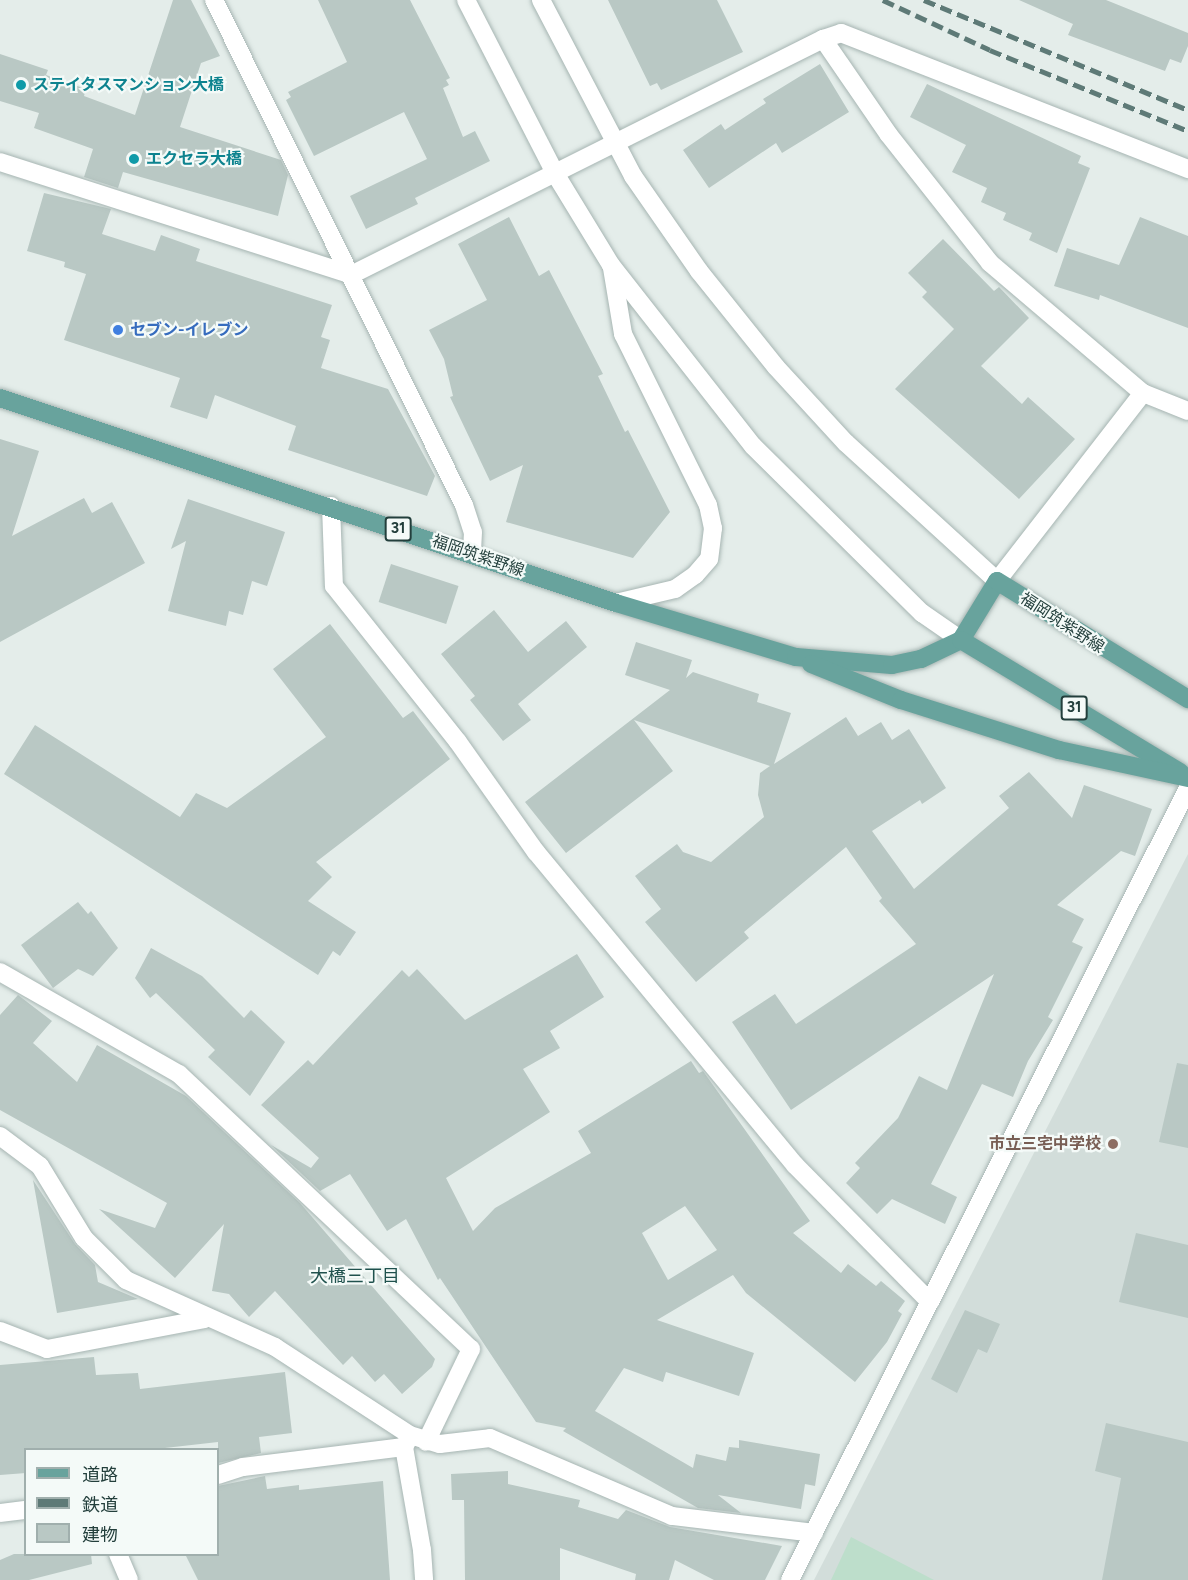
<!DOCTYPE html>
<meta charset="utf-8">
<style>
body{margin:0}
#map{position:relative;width:1188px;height:1580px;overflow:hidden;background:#e4edea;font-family:Figtree,"Noto Sans JP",sans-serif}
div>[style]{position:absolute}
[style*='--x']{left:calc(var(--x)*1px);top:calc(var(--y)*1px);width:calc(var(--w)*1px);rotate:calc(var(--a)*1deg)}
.built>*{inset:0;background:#d2ddda}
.green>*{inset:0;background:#bddecb}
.building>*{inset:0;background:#b9c8c4;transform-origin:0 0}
.roads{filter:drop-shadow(0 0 2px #a6b5b2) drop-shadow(0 0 2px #a6b5b2)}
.minor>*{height:18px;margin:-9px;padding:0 9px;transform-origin:9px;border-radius:9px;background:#fff}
.major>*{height:18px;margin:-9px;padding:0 9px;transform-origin:9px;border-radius:9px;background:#68a39d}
.rail>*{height:4.5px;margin-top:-2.25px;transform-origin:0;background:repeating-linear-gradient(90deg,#5e7a77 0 12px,transparent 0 18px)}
.dots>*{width:16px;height:16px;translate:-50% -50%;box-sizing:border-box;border:3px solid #f4faf8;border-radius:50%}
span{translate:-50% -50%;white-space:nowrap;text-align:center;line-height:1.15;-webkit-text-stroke:4.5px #f4faf8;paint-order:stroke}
.shield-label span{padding:2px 4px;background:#f4faf8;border:2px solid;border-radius:4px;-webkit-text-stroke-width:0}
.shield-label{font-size:15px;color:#233f3c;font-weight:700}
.culture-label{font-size:16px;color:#0d838f;font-weight:700}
.left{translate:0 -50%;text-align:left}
.shop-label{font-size:16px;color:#366cbe;font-weight:700}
.street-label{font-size:16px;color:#233f3c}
.education-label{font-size:16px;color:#785e54;font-weight:700}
.right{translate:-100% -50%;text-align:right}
.neighbourhood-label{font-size:18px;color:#1f514d}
.legend{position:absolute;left:24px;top:1448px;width:195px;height:108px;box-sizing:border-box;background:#f4faf8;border:2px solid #a0afad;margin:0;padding:8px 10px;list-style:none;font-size:18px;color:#233f3c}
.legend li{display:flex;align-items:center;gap:12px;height:30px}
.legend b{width:30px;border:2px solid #a0afad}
</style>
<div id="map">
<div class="built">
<div style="clip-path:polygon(1188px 854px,1188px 1580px,814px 1580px,889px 1434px)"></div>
</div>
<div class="green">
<div style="clip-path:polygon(851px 1537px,934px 1580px,831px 1580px)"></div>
</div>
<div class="building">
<div style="clip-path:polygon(173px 0,191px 0,220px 56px,201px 63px,180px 127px,281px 160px,288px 175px,278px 216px,123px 172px,118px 188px,84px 177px,93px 149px,34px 128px,39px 113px,0 101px,0 54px,48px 70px,46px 75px,86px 89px,84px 96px,135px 115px)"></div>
<div style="clip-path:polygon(318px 0,410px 0,450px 78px,446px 80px,449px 85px,443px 88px,463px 137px,475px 131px,490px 161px,415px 198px,418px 204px,366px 229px,350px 196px,427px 159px,404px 112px,314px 156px,286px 100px,291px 97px,288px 92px,347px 62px)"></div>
<div style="clip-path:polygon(608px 0,717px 0,743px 52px,661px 90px,657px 83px,650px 86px)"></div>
<div style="clip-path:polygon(1019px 0,1106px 0,1188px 33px,1188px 46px,1181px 63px,1170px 59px,1165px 71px,1068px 35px,1073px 24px)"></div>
<div style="clip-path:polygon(820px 64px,849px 112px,782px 153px,776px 143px,709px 188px,683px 150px,721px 124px,725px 130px,766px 103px,763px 99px)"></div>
<div style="clip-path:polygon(927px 84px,1081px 156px,1078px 163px,1090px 168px,1057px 253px,1029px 240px,1032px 233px,1003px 220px,1006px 213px,981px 202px,987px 188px,952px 172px,966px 145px,910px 117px)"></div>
<div style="clip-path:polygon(44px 193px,111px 209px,102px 234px,155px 251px,161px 235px,200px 249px,196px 261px,332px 305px,321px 337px,330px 340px,321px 368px,388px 389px,435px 476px,427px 496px,288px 450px,296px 426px,215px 395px,207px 419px,170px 407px,180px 378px,64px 340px,86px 274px,64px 267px,65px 262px,27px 251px)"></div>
<div style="clip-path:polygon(509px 217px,539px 276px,549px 270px,603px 374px,598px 376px,625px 432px,628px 430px,670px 512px,633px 558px,506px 522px,523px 465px,490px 481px,450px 397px,453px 396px,444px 359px,429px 330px,487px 300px,458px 244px)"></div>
<div style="clip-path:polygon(1140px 217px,1188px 236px,1188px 328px,1100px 295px,1099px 300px,1054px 286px,1067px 248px,1119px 265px)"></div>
<div style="clip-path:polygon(943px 239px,994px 291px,999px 287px,1029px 318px,981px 366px,1022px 404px,1028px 397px,1075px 439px,1019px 499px,895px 389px,954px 329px,922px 297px,927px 292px,908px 273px)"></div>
<div style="clip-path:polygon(0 439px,39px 451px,12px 536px,84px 498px,92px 513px,112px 502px,145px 563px,0 642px)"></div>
<div style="clip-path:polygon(188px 499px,285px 532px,267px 586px,252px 581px,243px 615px,229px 611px,226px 626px,168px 611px,186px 541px,171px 549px)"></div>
<div style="left:391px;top:564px;width:71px;height:40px;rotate:18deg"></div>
<div style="clip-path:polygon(494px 610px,528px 652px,566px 621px,587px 647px,518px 704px,531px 720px,503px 741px,470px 700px,475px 696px,441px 654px)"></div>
<div style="clip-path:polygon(330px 624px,403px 718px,413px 711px,450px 759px,316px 862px,332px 877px,308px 901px,356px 932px,340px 956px,333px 951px,318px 975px,4px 774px,35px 725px,180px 817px,196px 793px,227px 808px,326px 737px,273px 669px)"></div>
<div style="clip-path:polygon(636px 642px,692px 660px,686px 678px,693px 672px,759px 694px,757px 702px,791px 713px,774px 764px,846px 717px,858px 736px,881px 722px,892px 740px,909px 729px,946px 788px,922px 804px,920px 800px,872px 831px,914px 889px,1009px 808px,999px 796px,1029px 772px,1072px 818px,1084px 785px,1152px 809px,1135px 856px,1121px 851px,1057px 905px,1084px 919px,1072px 942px,1083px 947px,1048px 1017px,1053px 1020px,1028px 1061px,1013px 1097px,982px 1084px,931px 1184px,957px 1197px,945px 1224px,892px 1199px,877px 1214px,846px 1183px,860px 1168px,855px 1163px,898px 1118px,919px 1076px,947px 1090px,994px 974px,791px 1110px,732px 1022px,775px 994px,796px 1024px,916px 944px,879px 901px,882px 898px,846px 847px,744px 932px,749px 938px,696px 982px,645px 922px,661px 909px,635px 876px,677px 844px,683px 852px,711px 862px,764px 817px,758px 795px,760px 773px,770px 766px,634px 720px,673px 771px,566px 853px,525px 802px,670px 690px,625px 675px)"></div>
<div style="clip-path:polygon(78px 902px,88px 914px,91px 911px,118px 948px,93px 976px,78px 969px,53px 988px,21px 945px)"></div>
<div style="clip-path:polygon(151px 948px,202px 976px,244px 1018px,251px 1010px,285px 1042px,250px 1096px,208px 1057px,215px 1050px,156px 993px,150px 998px,135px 978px)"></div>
<div style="clip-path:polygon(evenodd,577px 954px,604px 997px,550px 1031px,560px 1048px,523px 1069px,550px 1112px,446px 1178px,473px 1231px,495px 1208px,591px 1153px,578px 1131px,691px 1061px,699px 1073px,703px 1071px,810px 1221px,793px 1233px,841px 1273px,848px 1264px,876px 1286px,881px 1281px,905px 1301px,898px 1311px,902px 1314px,887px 1342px,855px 1382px,746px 1293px,733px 1275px,657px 1320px,754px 1353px,739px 1396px,666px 1372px,663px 1382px,624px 1368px,595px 1411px,693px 1468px,696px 1454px,726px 1461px,729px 1447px,739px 1448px,739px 1440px,820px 1454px,815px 1486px,805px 1484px,801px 1509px,718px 1495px,741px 1513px,698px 1508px,563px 1431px,566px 1428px,536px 1422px,440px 1278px,438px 1280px,406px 1219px,387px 1231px,350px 1174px,320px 1191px,271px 1145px,311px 1168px,319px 1158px,261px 1105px,308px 1060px,313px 1065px,402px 970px,409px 977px,417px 969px,465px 1020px,577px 954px,685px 1206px,717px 1250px,668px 1280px,642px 1233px,685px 1206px)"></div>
<div style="clip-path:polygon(18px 995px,52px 1021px,33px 1043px,77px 1082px,97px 1045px,186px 1096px,300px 1203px,435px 1359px,432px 1367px,402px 1394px,384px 1374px,375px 1382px,352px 1356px,343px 1365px,275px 1291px,249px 1317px,229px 1294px,212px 1291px,224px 1224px,175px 1278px,99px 1209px,155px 1228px,167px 1203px,0 1110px,0 1015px)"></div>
<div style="clip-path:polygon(1177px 1063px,1188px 1065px,1188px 1148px,1159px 1142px)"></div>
<div style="clip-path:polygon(33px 1180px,75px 1244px,95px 1265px,98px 1282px,138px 1299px,57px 1313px)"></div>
<div style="clip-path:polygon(1136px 1233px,1188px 1245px,1188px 1318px,1119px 1302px)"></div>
<div style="clip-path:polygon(965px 1310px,1000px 1324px,987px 1353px,978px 1349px,957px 1393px,931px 1379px)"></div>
<div style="clip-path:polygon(94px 1357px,96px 1375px,138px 1373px,140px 1389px,285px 1372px,292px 1433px,259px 1437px,261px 1453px,218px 1463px,218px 1442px,156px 1449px,26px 1449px,26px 1473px,0 1475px,0 1365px)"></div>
<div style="clip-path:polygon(1106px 1423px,1188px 1442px,1188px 1580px,1102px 1580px,1121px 1478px,1095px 1471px)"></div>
<div style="clip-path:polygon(508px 1471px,508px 1484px,580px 1500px,578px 1507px,618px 1519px,626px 1510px,670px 1527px,782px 1546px,765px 1580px,714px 1580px,675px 1560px,669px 1580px,635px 1580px,636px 1574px,560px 1548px,560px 1580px,465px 1580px,464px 1500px,452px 1500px,451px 1474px)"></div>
<div style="clip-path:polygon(265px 1476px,267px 1489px,299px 1485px,299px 1490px,383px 1481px,390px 1580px,198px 1580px,185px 1554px,218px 1554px,218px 1486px)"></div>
<div style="clip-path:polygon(14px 1554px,91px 1554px,92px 1564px,29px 1580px,0 1580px,0 1560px)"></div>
</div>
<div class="roads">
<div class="minor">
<div style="--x:214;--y:0;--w:563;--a:63.66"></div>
<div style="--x:464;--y:505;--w:28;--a:72"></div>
<div style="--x:473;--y:532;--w:22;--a:93"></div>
<div style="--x:466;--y:0;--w:197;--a:62.8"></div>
<div style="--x:556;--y:175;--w:105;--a:58.6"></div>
<div style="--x:611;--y:265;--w:230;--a:51.9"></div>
<div style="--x:753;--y:446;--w:238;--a:44.7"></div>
<div style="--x:922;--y:613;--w:47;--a:34.7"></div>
<div style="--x:541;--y:0;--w:199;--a:62.4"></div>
<div style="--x:633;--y:176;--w:116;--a:55.2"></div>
<div style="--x:699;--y:271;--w:123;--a:51.3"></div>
<div style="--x:776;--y:367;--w:103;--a:47.4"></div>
<div style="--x:846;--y:443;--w:205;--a:42.4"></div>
<div style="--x:997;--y:581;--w:238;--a:-52.2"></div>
<div style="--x:1143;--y:393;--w:48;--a:21.8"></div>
<div style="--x:823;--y:39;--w:19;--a:-18"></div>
<div style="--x:841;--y:33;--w:373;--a:21.4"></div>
<div style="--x:0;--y:162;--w:369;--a:17.8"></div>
<div style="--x:351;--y:275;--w:528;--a:-26.57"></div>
<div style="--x:823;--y:39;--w:116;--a:55.5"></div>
<div style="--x:889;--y:135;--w:163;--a:51.7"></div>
<div style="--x:990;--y:263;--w:201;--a:40.4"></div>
<div style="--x:612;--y:268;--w:67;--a:80.5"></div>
<div style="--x:623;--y:334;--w:191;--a:63.6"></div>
<div style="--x:708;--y:505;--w:24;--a:78"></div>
<div style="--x:713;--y:528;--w:31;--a:97"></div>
<div style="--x:709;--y:559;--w:21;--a:131"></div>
<div style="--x:695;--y:575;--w:24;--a:145"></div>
<div style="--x:675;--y:589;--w:61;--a:166.7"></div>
<div style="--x:331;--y:506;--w:80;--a:87.9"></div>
<div style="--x:334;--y:586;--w:199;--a:51.5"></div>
<div style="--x:458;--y:742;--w:135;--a:54.7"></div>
<div style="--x:536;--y:852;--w:406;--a:50.4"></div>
<div style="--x:795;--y:1165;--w:192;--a:45.4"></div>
<div style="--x:0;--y:972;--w:206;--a:29.7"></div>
<div style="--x:179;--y:1074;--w:401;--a:43.3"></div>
<div style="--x:471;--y:1349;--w:103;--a:115.8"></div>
<div style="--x:0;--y:1136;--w:50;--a:36.9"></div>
<div style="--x:40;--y:1166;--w:84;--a:58.6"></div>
<div style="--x:84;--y:1238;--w:59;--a:45"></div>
<div style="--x:126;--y:1280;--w:163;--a:24.2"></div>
<div style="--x:275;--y:1347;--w:161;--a:33.1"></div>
<div style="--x:410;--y:1435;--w:31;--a:17"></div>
<div style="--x:440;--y:1444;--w:50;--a:-6.8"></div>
<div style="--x:490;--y:1438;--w:198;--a:23.2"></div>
<div style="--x:672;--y:1516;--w:143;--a:6.8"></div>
<div style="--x:0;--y:1331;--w:50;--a:21"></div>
<div style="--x:47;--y:1349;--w:161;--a:-10.8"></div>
<div style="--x:409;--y:1438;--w:10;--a:119"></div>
<div style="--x:404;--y:1447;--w:105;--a:80.1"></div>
<div style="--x:422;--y:1550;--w:30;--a:86"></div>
<div style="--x:218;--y:1475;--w:26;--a:-18"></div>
<div style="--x:243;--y:1467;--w:162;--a:-7.1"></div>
<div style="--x:0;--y:1513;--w:26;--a:-7"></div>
<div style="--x:118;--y:1554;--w:28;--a:67"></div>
<div style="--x:790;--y:1580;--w:886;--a:-63.32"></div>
</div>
<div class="major">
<div style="--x:0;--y:398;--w:649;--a:18.41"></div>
<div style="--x:616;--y:603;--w:188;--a:16.7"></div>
<div style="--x:796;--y:657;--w:96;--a:4.8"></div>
<div style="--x:892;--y:665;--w:30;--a:-12"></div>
<div style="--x:921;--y:659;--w:44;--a:-25.4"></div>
<div style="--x:961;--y:640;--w:69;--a:-58.6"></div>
<div style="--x:997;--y:581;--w:225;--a:31.7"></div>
<div style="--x:961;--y:640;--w:256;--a:31.1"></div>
<div style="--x:811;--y:664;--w:97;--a:21.8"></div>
<div style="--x:901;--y:700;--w:166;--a:17.6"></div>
<div style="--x:1059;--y:750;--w:132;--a:12.2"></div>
</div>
</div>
<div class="rail">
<div style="--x:883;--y:0;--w:118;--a:25"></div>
<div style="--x:990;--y:50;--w:214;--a:22.2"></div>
<div style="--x:924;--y:0;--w:286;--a:22.6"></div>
</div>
<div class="dots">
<div style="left:21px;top:85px;background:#0f9aa8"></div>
<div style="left:134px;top:159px;background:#0f9aa8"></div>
<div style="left:118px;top:330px;background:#3f7fe0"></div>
<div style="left:1113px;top:1144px;background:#8d6e63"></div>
</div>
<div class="shield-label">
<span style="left:398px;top:529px">31</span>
<span style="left:1074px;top:708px">31</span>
</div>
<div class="culture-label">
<span class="left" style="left:33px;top:85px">ステイタスマンション大橋</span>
<span class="left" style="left:146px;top:159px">エクセラ大橋</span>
</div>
<div class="shop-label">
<span class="left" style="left:130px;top:330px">セブン-イレブン</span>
</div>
<div class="street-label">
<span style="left:478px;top:556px;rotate:19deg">福岡筑紫野線</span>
<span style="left:1062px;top:623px;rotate:33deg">福岡筑紫野線</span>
</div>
<div class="education-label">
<span class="right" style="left:1101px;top:1144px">市立三宅中学校</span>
</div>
<div class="neighbourhood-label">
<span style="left:355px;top:1276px">大橋三丁目</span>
</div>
<ul class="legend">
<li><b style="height:8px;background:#68a39d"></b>道路</li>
<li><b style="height:8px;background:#5e7a77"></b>鉄道</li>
<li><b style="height:16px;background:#b9c8c4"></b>建物</li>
</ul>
</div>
